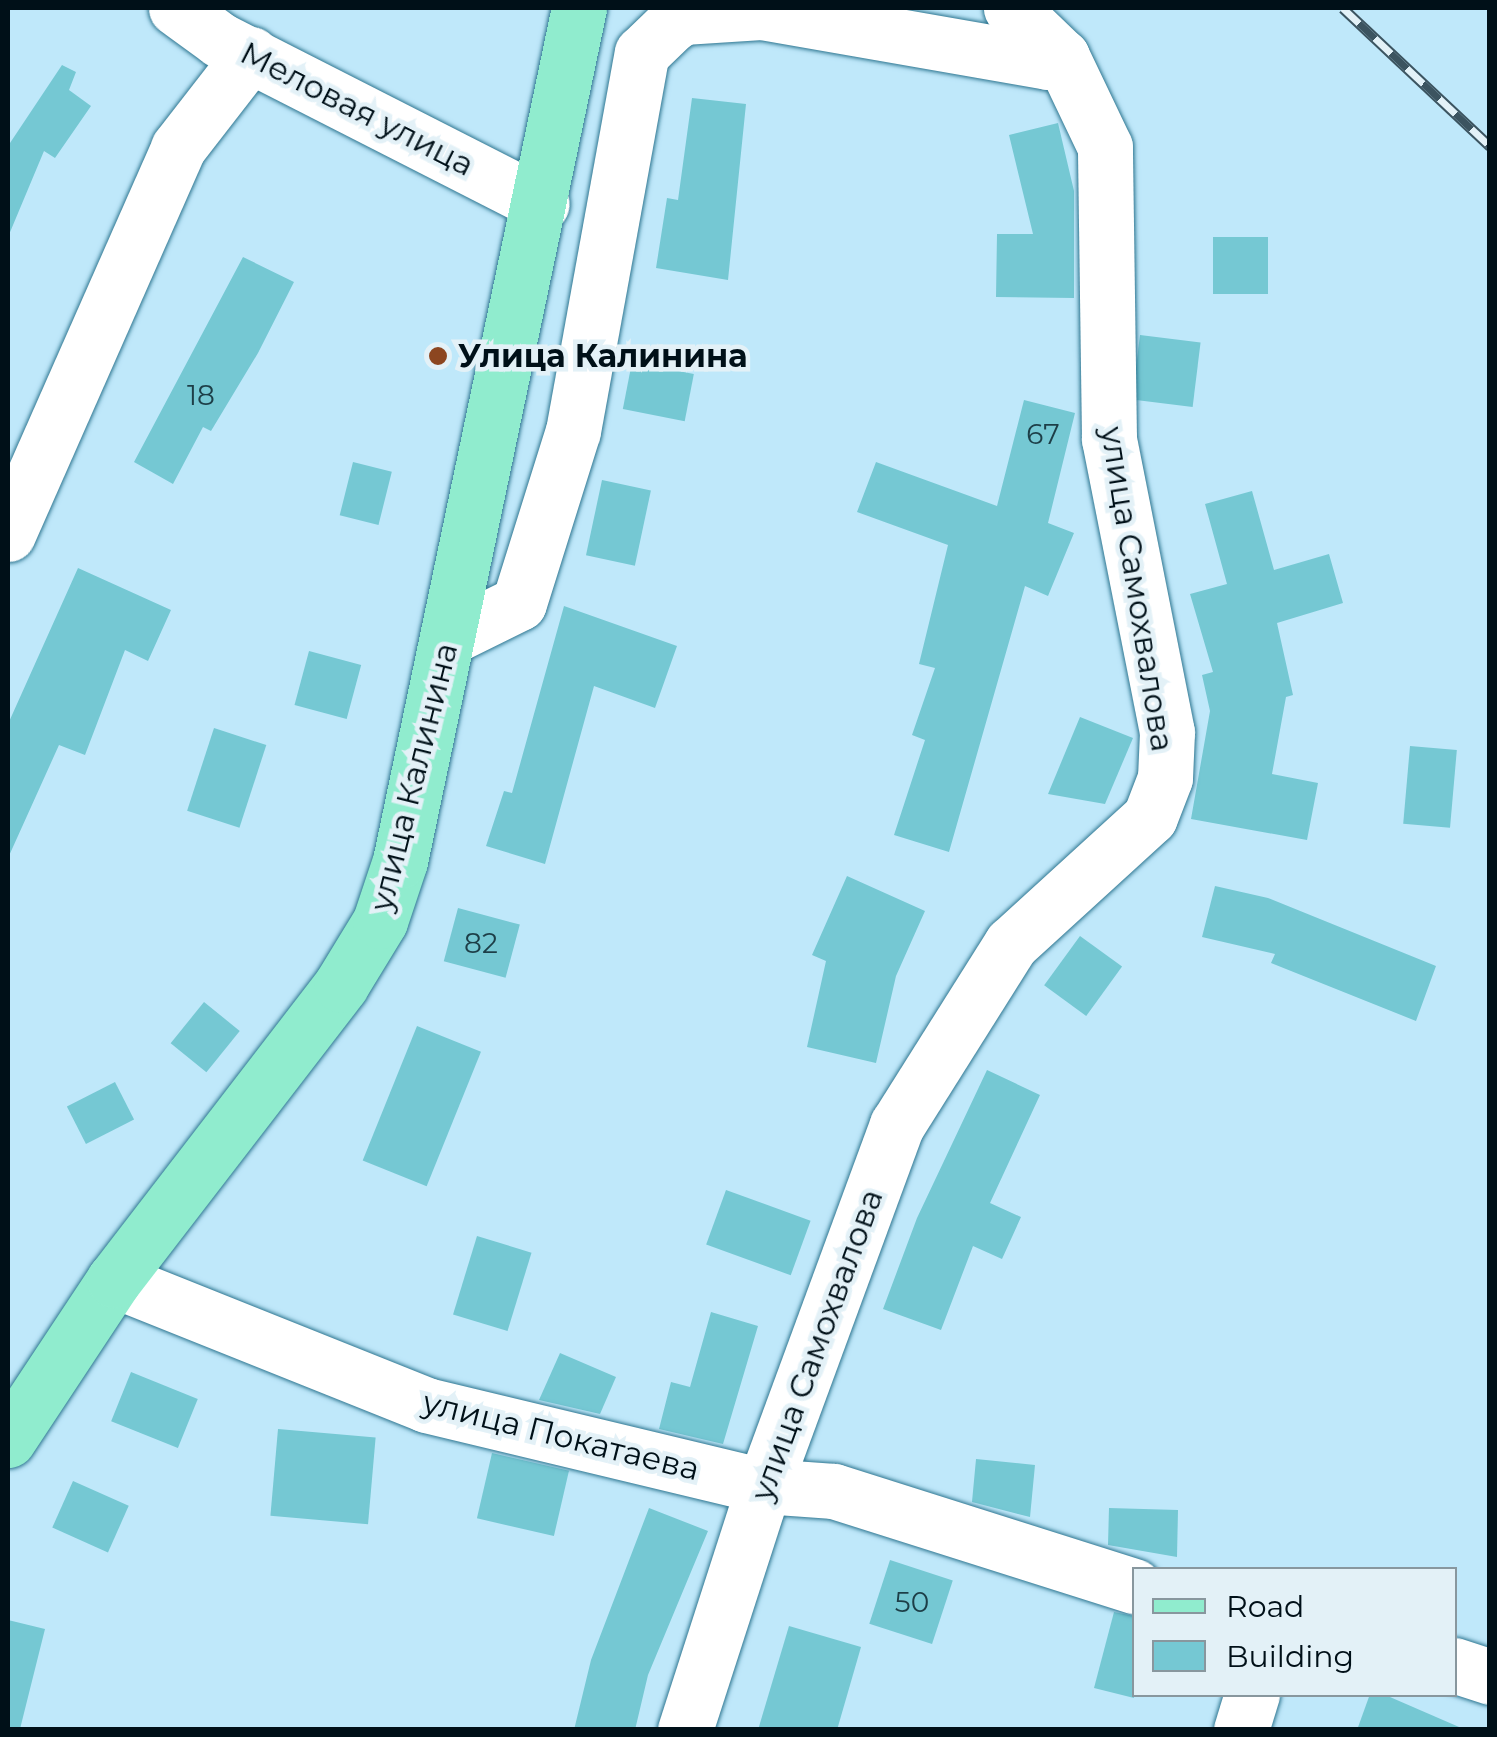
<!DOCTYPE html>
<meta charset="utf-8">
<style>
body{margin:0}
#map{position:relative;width:1497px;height:1737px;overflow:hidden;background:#bfe8fa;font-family:Montserrat,sans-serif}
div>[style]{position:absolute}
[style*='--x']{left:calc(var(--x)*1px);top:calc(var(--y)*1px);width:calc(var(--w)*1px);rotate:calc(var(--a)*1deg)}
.building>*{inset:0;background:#75c8d3;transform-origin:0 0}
.roads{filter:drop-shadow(0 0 2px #2e7691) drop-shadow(0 0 2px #2e7691)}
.minor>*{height:55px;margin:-27.5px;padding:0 27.5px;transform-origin:27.5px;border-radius:27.5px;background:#fff}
.major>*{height:55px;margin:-27.5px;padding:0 27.5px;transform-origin:27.5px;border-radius:27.5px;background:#90ecce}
.rail>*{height:11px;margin-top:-5.5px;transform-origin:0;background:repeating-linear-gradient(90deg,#e3f1f7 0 22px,#3c5460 0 44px);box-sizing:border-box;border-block:2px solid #3c5460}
.dots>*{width:28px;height:28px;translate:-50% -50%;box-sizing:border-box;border:5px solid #e3f1f7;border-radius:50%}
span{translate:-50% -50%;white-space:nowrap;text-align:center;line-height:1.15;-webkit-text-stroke:9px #e3f1f7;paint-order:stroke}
.number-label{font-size:28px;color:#1d3e47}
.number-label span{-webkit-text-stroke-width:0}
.street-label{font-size:32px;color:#001018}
.poi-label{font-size:32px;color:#001018;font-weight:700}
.left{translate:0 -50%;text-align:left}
.frame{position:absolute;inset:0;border:10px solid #001018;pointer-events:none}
.legend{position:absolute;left:1132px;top:1567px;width:325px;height:130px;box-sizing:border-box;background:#e3f1f7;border:2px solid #88979e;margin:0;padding:12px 18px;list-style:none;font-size:30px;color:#001018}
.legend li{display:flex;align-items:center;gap:20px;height:50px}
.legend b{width:50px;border:2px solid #88979e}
</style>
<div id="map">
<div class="building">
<div style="clip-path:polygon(62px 65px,76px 72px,69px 90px,91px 106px,55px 158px,44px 151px,8px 237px,8px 146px)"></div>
<div style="clip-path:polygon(692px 98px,746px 104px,728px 280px,656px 268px,667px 198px,678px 200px)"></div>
<div style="clip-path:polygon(1058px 123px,1074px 191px,1074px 298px,996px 297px,997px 234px,1033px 234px,1009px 135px)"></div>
<div style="left:1213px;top:237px;width:55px;height:57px"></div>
<div style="clip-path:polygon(243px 257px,294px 282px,258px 353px,211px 431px,203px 427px,173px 484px,134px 462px)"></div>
<div style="left:1140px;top:335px;width:61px;height:65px;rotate:7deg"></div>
<div style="left:632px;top:362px;width:63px;height:48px;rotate:11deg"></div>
<div style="clip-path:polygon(1024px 400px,1075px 413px,1048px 523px,1074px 533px,1048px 596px,1025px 586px,949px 852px,894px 835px,925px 740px,912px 735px,935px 668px,919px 664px,948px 545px,857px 512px,876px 462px,997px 506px)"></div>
<div style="left:353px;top:462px;width:40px;height:55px;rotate:14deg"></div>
<div style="left:602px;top:480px;width:50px;height:77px;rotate:12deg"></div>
<div style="clip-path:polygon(1252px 491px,1274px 570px,1329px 554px,1343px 603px,1277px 623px,1293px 695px,1286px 697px,1272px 774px,1318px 783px,1307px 840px,1191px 819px,1210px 711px,1202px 675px,1213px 672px,1190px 594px,1227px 584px,1205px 504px)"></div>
<div style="clip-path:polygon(78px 568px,171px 610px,148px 661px,125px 650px,85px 755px,59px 745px,8px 858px,8px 724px)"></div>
<div style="clip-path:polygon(564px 606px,677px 646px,655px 708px,594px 686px,545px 864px,486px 846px,504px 791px,512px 793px)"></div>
<div style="left:309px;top:651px;width:54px;height:56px;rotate:15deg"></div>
<div style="clip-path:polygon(1080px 717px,1133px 738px,1105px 804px,1048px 794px)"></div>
<div style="left:214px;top:728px;width:55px;height:87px;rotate:18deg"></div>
<div style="left:1410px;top:746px;width:47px;height:78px;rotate:5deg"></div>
<div style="clip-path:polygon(847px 876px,925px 911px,896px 976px,876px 1063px,807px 1047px,826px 961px,812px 955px)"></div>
<div style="clip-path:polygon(1215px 886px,1268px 898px,1436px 966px,1416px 1021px,1271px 963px,1275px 954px,1202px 937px)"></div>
<div style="left:458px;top:908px;width:64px;height:55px;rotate:15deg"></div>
<div style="left:1080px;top:936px;width:52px;height:61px;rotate:36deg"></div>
<div style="left:204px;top:1002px;width:46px;height:53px;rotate:39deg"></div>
<div style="left:417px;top:1026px;width:69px;height:145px;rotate:22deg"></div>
<div style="clip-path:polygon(987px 1070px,1040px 1095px,990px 1203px,1021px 1217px,1002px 1259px,973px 1246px,941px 1330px,883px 1309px,917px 1218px)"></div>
<div style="left:115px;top:1082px;width:42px;height:54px;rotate:63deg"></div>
<div style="left:726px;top:1190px;width:90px;height:58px;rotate:20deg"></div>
<div style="left:477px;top:1236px;width:57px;height:82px;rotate:17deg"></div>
<div style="clip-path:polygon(711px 1312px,758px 1326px,723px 1444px,659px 1429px,671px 1382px,690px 1387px)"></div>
<div style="clip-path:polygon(560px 1353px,616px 1377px,600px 1414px,539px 1400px)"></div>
<div style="left:131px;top:1372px;width:72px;height:53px;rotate:22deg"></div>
<div style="left:278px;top:1429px;width:98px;height:87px;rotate:5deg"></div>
<div style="left:492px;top:1453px;width:79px;height:67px;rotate:13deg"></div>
<div style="clip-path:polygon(976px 1459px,1035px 1465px,1030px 1517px,972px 1502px)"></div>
<div style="left:73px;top:1481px;width:61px;height:51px;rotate:24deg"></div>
<div style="clip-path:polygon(649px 1508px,708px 1531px,648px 1675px,635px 1730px,574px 1730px,591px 1660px)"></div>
<div style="clip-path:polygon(1109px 1508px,1178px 1510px,1177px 1557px,1108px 1545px)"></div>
<div style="left:890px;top:1560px;width:66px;height:67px;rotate:18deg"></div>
<div style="clip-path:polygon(1114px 1612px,1134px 1616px,1134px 1698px,1094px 1688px)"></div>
<div style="clip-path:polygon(8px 1620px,45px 1629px,20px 1729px,8px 1727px)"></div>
<div style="clip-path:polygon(789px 1626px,861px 1647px,837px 1730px,758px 1730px)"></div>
<div style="clip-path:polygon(1370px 1694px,1383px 1694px,1466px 1730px,1357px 1730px)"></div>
</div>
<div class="roads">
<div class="minor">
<div style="--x:176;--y:8;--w:54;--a:36"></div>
<div style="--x:220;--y:40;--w:361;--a:27"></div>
<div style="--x:8;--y:534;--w:422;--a:-66.2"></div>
<div style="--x:178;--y:148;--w:119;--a:-52.2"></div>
<div style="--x:448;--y:638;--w:79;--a:-26.2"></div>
<div style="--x:519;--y:603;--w:180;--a:-72.6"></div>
<div style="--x:573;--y:431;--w:384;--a:-79.7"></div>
<div style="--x:642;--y:53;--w:40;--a:-44"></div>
<div style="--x:671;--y:25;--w:14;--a:-34"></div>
<div style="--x:683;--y:17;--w:78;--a:-3.7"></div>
<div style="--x:761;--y:12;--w:291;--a:9.9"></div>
<div style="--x:1048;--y:62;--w:15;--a:-20"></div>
<div style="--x:114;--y:1280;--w:336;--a:21.8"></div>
<div style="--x:426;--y:1405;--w:348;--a:13.5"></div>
<div style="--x:764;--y:1486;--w:70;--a:4.1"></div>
<div style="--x:834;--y:1491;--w:315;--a:17.6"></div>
<div style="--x:1454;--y:1665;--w:38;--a:18"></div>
<div style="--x:685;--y:1730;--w:256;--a:-72.1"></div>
<div style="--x:764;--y:1486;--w:385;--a:-69.8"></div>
<div style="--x:897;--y:1125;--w:214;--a:-57.8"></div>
<div style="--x:1011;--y:944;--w:188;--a:-42.4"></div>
<div style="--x:1150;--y:817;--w:42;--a:-69"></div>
<div style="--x:1165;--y:778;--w:46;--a:-87.5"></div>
<div style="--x:1167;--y:732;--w:299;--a:-101.2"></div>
<div style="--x:1109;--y:439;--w:292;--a:-90.8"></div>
<div style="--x:1105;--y:147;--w:100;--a:-115.5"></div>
<div style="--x:1062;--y:57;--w:71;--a:-136.1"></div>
<div style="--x:1241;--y:1730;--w:38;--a:-73"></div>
</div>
<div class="major">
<div style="--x:8;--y:1440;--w:192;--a:-56.5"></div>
<div style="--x:114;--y:1280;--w:372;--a:-52.4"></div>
<div style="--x:341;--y:985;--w:75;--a:-58.6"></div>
<div style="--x:380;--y:921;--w:63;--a:-71.6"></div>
<div style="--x:400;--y:861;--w:872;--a:-78.15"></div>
</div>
</div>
<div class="rail">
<div style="--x:1343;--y:8;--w:202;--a:43.2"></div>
</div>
<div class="dots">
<div style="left:438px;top:356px;background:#8c4620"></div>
</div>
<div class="number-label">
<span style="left:201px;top:395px">18</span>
<span style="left:1043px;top:434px">67</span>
<span style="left:481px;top:943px">82</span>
<span style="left:912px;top:1602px">50</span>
</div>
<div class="street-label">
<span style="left:357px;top:109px;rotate:27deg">Меловая улица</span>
<span style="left:1137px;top:589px;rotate:81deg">улица Самохвалова</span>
<span style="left:414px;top:777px;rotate:-76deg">улица Калинина</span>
<span style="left:817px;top:1345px;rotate:-70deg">улица Самохвалова</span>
<span style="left:561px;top:1436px;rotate:14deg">улица Покатаева</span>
</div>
<div class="poi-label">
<span class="left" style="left:458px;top:356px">Улица Калинина</span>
</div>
<div class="frame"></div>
<ul class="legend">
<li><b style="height:12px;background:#90ecce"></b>Road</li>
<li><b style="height:28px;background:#75c8d3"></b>Building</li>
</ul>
</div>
